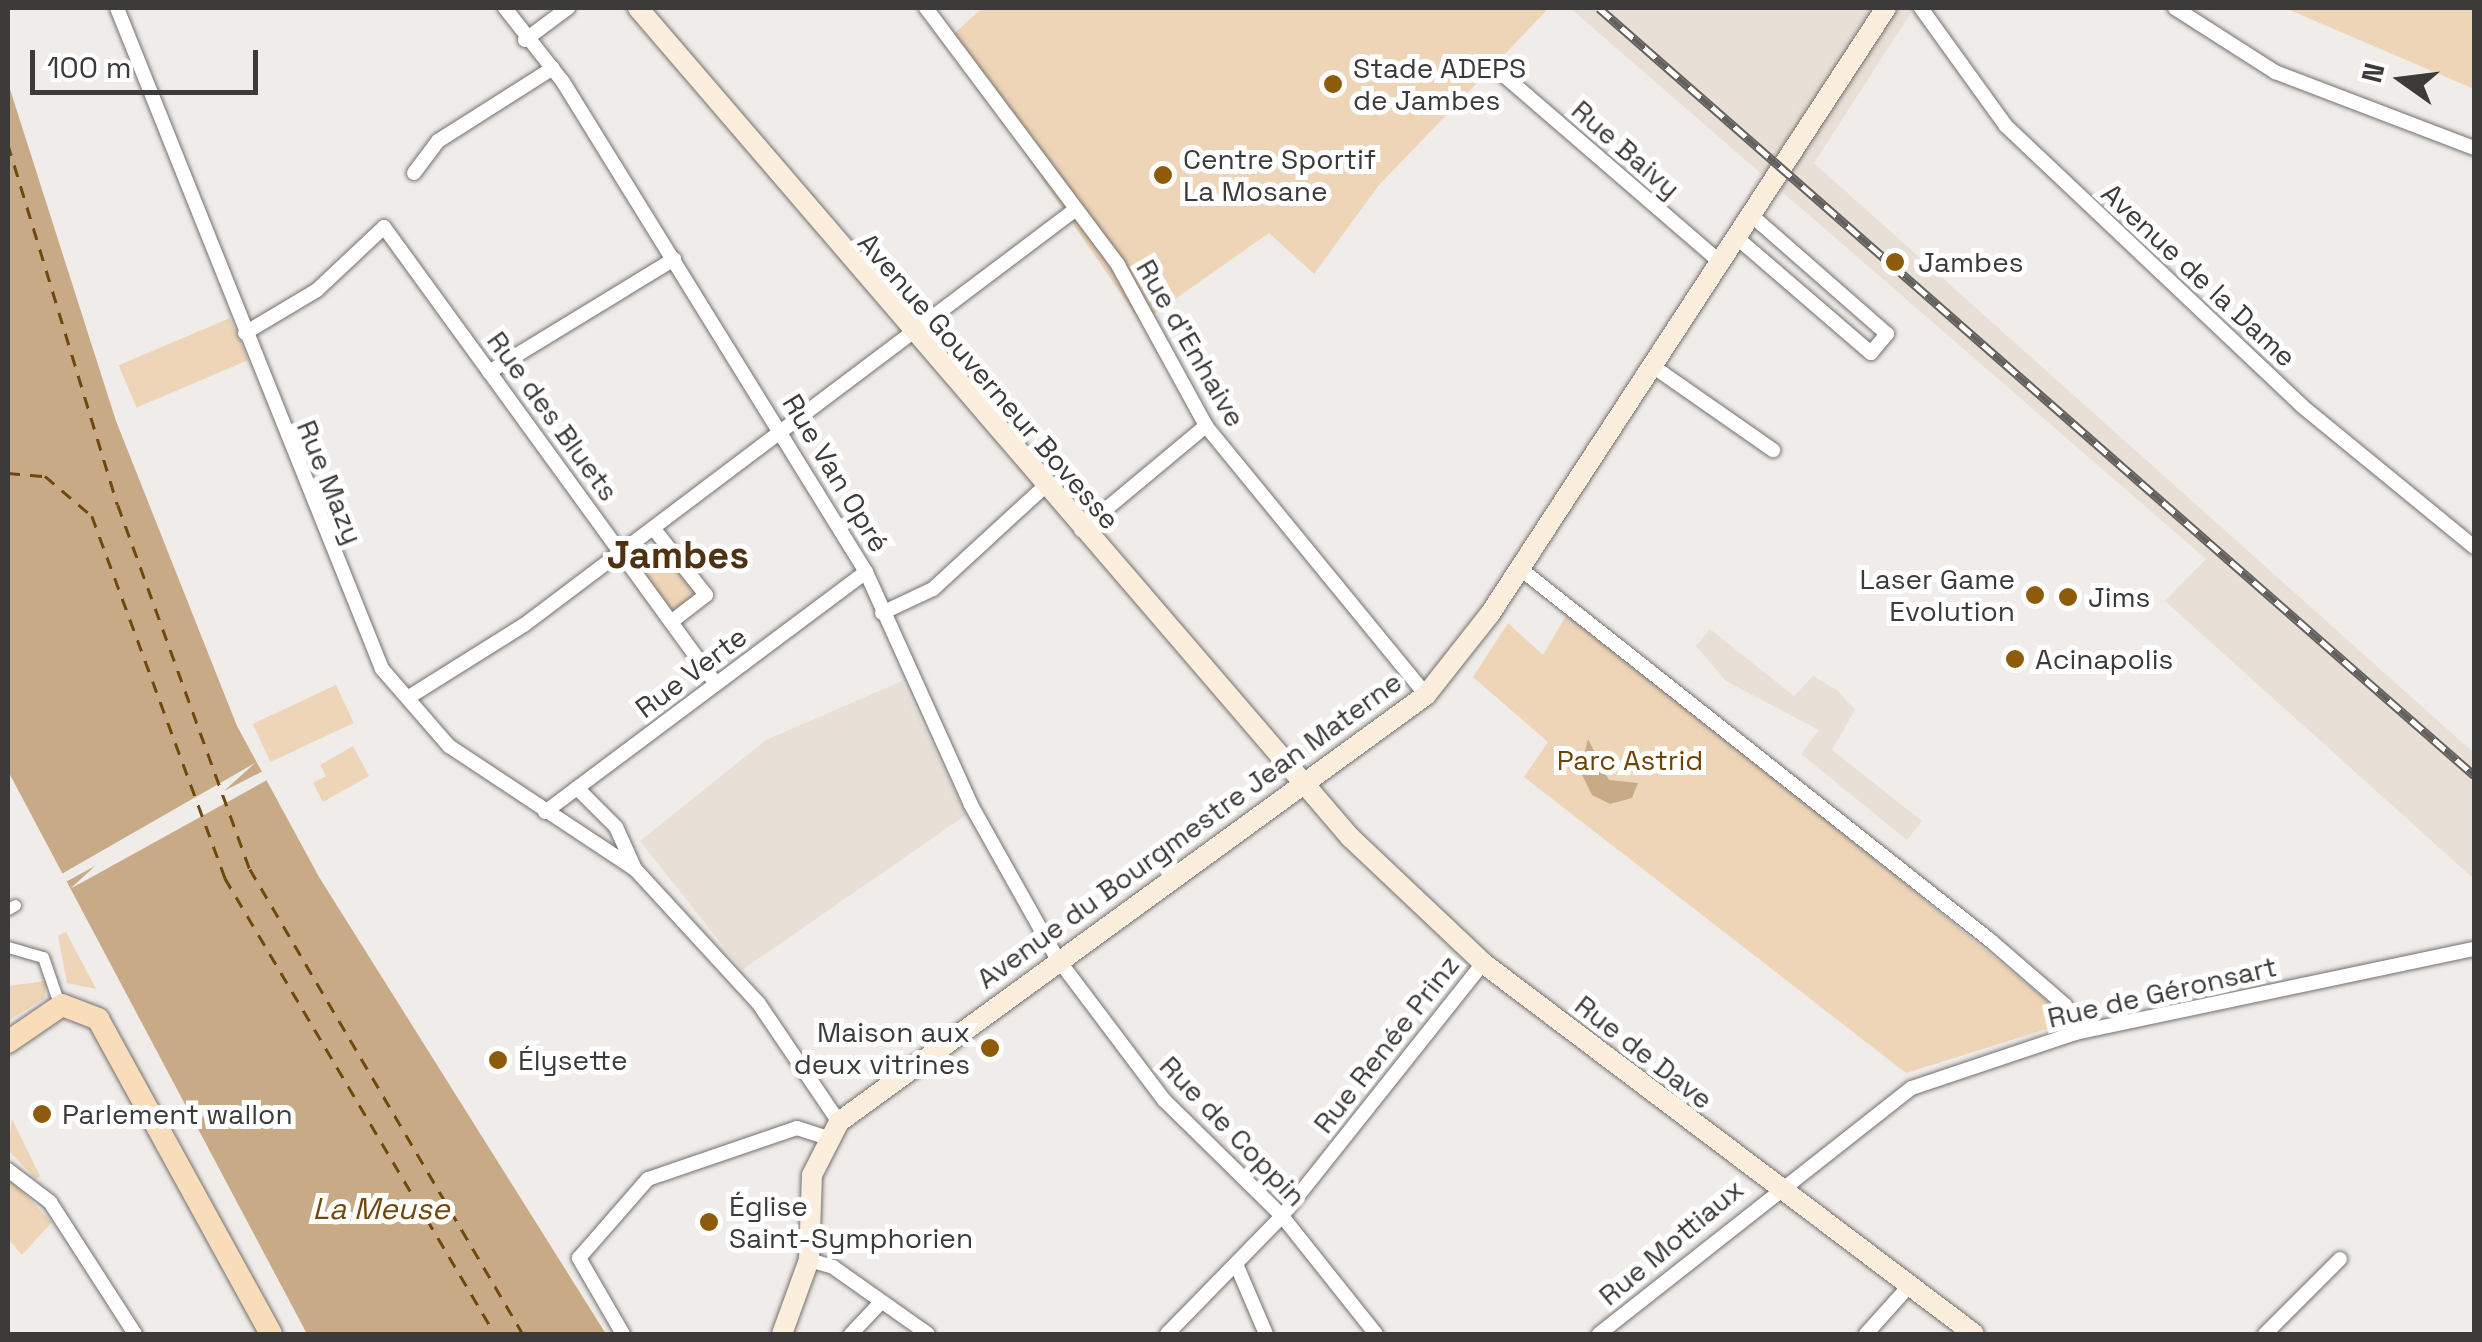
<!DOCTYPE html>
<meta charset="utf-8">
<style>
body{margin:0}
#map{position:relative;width:2482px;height:1342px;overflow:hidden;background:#efece9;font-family:"Space Grotesk",sans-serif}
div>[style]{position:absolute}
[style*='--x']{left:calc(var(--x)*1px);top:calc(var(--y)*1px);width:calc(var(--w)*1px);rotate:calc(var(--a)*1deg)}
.built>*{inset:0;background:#e8e0d7}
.green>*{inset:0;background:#eed5b8;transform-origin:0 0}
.water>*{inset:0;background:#c9aa87}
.pier>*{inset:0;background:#efece9}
.ferry>*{height:2.5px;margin-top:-1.25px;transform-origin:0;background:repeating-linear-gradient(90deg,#71480b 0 12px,transparent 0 22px)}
.roads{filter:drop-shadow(0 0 2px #73706e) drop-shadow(0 0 2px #73706e)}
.pedestrian>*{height:11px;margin:-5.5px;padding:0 5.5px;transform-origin:5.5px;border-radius:5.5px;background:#fff}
.minor>*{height:14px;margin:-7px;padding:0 7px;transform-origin:7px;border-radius:7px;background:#fff}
.secondary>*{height:20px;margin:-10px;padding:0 10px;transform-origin:10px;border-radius:10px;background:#fceedc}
.primary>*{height:22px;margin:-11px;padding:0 11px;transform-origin:11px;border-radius:11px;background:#f9dcba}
.rail>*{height:9px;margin-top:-4.5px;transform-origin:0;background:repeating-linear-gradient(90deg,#fff 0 15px,#63615f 0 30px);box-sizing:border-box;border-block:2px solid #63615f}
.dots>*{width:28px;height:28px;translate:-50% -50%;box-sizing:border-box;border:5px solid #fff;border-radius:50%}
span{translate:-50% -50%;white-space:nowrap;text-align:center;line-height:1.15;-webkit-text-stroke:10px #fff;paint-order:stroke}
.poi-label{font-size:28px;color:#3c3b39}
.left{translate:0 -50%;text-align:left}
.right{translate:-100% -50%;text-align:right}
.street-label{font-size:28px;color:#3c3b39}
.park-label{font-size:28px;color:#6d4505}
.water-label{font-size:30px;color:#71480b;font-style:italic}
.district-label{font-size:38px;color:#4d3312;font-weight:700}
.frame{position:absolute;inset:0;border:10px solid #3c3b39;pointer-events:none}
.north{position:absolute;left:2352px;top:30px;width:100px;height:100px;-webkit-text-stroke:8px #fff;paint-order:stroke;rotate:284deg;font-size:28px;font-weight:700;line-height:40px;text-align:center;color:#3c3b39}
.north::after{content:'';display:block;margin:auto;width:35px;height:45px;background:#3c3b39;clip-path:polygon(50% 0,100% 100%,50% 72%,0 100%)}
.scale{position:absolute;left:30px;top:50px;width:228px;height:45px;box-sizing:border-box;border:5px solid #3c3b39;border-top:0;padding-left:12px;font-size:30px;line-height:35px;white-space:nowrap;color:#3c3b39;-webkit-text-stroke:8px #fff;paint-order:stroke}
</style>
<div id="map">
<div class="built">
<div style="clip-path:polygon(1570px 8px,1914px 8px,1814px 163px,2474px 753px,2474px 879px,2165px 601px,2206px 559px)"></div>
<div style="clip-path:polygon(1710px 629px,1794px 696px,1813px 676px,1837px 690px,1855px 710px,1832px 750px,1922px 821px,1907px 840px,1801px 754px,1819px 730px,1726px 681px,1696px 646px)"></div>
<div style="clip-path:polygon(902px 681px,966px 815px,742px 970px,640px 841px,766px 740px)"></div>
</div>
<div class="green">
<div style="clip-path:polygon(982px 8px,1549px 8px,1379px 185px,1314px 274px,1269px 233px,1141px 323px,947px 40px)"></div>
<div style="clip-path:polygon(2285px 8px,2474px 8px,2474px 89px)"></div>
<div style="left:230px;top:318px;width:46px;height:121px;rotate:67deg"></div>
<div style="clip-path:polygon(653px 544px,696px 593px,672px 615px,635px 558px)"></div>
<div style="clip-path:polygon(1570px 609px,2055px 1007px,2056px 1026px,1906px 1073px,1524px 777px,1548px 742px,1473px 677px,1508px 623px,1543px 655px)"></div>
<div style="left:336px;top:685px;width:42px;height:92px;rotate:65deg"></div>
<div style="clip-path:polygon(353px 746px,369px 776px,323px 802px,313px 783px,326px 776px,320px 765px)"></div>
<div style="clip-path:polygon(66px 932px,96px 989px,67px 983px,58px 936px)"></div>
<div style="clip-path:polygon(46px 981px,45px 998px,8px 1021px,8px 986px)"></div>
<div style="clip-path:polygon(12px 1119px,40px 1176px,36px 1179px,8px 1150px)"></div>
<div style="clip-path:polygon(8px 1178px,52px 1222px,22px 1255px,8px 1239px)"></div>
</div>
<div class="water">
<div style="clip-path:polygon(8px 83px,116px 421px,237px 726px,319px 877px,606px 1334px,307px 1334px,8px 771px)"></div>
<div style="clip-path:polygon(1588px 739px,1609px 780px,1638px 783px,1632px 798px,1610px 804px,1592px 795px,1580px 771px)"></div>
</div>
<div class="pier">
<div style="clip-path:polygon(255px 763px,224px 791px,265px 770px,269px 779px,70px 889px,95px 866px,62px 884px,58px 876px)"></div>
</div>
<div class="ferry">
<div style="--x:8;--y:144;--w:377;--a:73.1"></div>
<div style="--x:118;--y:505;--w:387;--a:70.1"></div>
<div style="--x:250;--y:869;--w:539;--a:59.58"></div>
<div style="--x:8;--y:473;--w:37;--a:5"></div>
<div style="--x:45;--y:476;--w:62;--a:40.4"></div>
<div style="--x:92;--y:516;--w:386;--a:69.8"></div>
<div style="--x:225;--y:878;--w:530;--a:59.37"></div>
</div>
<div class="roads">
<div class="pedestrian">
<div style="--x:8;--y:909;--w:8;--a:-30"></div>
<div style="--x:8;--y:947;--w:36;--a:16"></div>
<div style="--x:43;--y:957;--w:40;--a:71.1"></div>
</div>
<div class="minor">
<div style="--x:117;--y:8;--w:712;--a:68.15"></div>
<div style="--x:382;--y:669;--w:102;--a:49"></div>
<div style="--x:449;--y:746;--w:223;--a:33.5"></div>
<div style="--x:635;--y:869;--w:183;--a:47.4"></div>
<div style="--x:759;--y:1004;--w:143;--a:55.9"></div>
<div style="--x:505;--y:8;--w:94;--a:51.9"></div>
<div style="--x:563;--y:82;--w:576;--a:58.27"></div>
<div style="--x:866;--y:572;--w:256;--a:65.7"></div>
<div style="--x:971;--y:805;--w:176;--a:60.7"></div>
<div style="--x:1057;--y:958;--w:178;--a:53"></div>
<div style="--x:1164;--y:1100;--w:165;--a:44.5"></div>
<div style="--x:1282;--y:1216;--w:151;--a:51.5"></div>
<div style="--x:926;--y:8;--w:321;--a:53.2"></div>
<div style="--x:1118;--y:265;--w:183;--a:61.3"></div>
<div style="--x:1206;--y:426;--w:348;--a:50.7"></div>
<div style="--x:1921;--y:8;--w:145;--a:54.2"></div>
<div style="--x:2006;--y:126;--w:407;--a:43.4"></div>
<div style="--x:2302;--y:406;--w:222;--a:39.3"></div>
<div style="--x:2175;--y:8;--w:119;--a:32.6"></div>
<div style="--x:2275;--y:72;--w:213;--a:20.9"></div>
<div style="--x:525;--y:40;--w:54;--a:-36.7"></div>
<div style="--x:1500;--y:72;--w:291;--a:40.8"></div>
<div style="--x:414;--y:173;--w:40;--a:-53"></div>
<div style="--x:438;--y:141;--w:136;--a:-32.4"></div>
<div style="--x:1736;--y:237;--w:178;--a:40.7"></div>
<div style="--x:1871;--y:353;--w:25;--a:-50"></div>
<div style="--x:1887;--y:334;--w:181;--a:-138.8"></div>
<div style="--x:245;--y:333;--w:84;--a:-30.8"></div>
<div style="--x:317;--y:290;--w:92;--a:-43.2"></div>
<div style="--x:384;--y:227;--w:565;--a:54"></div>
<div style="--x:1651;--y:365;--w:149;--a:34.9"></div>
<div style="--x:489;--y:372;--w:217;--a:-31.4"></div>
<div style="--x:654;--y:529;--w:84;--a:51.8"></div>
<div style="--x:706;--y:595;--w:44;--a:142.4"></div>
<div style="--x:1081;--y:530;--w:163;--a:-39.8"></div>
<div style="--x:1518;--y:567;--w:603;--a:38.33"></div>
<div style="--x:1991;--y:941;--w:98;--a:40.9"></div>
<div style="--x:2065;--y:1005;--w:30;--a:70"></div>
<div style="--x:882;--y:613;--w:56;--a:-25.2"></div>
<div style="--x:933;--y:589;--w:151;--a:-42.6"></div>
<div style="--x:409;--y:697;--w:136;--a:-32.1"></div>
<div style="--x:524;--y:625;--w:691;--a:-37"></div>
<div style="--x:577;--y:788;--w:55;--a:45"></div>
<div style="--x:616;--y:827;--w:46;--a:65.7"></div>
<div style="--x:545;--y:812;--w:401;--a:-36.8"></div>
<div style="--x:8;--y:1170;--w:53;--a:37.3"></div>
<div style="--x:50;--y:1202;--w:157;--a:57.2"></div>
<div style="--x:809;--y:1260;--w:25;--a:16"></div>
<div style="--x:833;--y:1267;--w:116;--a:35.2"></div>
<div style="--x:1236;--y:1264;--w:76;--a:66.8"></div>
<div style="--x:623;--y:1334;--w:88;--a:-120.1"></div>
<div style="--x:579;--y:1258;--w:105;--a:-48.9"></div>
<div style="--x:648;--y:1179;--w:157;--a:-18.9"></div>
<div style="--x:797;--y:1128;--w:33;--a:18"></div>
<div style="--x:851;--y:1334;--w:44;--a:-46.8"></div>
<div style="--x:1167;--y:1334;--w:165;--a:-45.7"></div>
<div style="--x:1282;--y:1216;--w:323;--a:-51.5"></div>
<div style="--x:1599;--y:1334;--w:398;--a:-38.2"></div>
<div style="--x:1912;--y:1088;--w:172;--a:-18.6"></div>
<div style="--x:2075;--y:1033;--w:408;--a:-11.9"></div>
<div style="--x:1866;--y:1334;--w:66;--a:-48.1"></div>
<div style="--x:2265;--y:1334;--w:106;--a:-45"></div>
</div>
<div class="secondary">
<div style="--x:638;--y:8;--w:1094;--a:49.34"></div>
<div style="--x:1351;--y:838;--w:182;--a:43.4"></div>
<div style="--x:1483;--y:963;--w:615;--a:37.07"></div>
<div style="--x:782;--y:1334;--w:79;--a:-70"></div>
<div style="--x:809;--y:1260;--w:85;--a:-88"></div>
<div style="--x:812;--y:1175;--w:59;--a:-63"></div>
<div style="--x:839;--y:1122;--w:726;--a:-36.03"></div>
<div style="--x:1426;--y:695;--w:103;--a:-51.7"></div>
<div style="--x:1490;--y:614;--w:724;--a:-56.84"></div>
</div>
<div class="primary">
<div style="--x:8;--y:1042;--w:65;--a:-34.4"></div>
<div style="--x:62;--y:1005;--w:39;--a:21"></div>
<div style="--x:98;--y:1019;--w:359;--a:61.2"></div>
</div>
</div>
<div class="rail">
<div style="--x:1599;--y:8;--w:1164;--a:41.24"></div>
</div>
<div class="dots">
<div style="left:1333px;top:84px;background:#8e5b0a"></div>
<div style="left:1163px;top:175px;background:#8e5b0a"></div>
<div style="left:1895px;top:262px;background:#8e5b0a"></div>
<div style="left:2035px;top:595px;background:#8e5b0a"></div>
<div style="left:2068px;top:597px;background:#8e5b0a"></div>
<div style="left:2015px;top:659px;background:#8e5b0a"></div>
<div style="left:990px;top:1048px;background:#8e5b0a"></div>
<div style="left:498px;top:1060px;background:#8e5b0a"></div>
<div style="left:42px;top:1114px;background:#8e5b0a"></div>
<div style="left:709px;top:1222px;background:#8e5b0a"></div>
</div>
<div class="poi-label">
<span class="left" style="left:1353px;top:84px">Stade ADEPS<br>de Jambes</span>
<span class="left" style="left:1183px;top:175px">Centre Sportif<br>La Mosane</span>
<span class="left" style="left:1918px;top:262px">Jambes</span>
<span class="right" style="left:2015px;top:595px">Laser Game<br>Evolution</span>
<span class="left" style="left:2088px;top:597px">Jims</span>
<span class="left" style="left:2035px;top:659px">Acinapolis</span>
<span class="right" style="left:970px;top:1048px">Maison aux<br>deux vitrines</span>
<span class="left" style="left:518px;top:1060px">Élysette</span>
<span class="left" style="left:62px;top:1114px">Parlement wallon</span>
<span class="left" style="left:729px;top:1222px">Église<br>Saint-Symphorien</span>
</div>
<div class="street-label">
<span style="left:1626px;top:149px;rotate:41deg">Rue Baivy</span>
<span style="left:2199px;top:275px;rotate:43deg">Avenue de la Dame</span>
<span style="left:1191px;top:343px;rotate:60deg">Rue d'Enhaive</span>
<span style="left:989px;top:381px;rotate:49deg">Avenue Gouverneur Bovesse</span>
<span style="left:553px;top:416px;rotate:54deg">Rue des Bluets</span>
<span style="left:836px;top:473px;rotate:59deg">Rue Van Opré</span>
<span style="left:330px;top:482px;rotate:68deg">Rue Mazy</span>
<span style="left:691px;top:672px;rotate:-37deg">Rue Verte</span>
<span style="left:1189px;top:830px;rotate:-36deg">Avenue du Bourgmestre Jean Materne</span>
<span style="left:2162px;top:992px;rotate:-13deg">Rue de Géronsart</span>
<span style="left:1386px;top:1044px;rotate:-52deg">Rue Renée Prinz</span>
<span style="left:1644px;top:1052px;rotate:38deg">Rue de Dave</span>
<span style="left:1233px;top:1131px;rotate:46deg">Rue de Coppin</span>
<span style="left:1671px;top:1242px;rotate:-40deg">Rue Mottiaux</span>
</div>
<div class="park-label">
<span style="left:1630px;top:760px">Parc Astrid</span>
</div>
<div class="water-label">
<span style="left:381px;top:1209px">La Meuse</span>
</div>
<div class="district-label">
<span style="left:678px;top:556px">Jambes</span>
</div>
<div class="frame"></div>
<div class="north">N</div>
<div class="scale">100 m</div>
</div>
